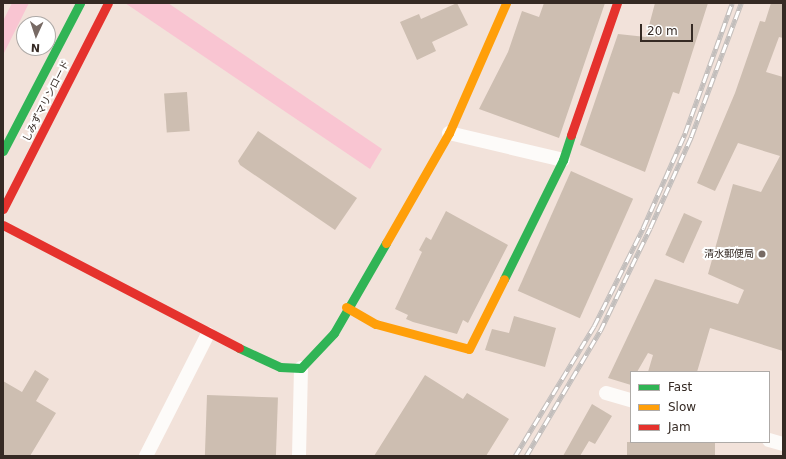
<!DOCTYPE html>
<meta charset="utf-8">
<style>
body{margin:0}
#map{position:relative;width:786px;height:459px;overflow:hidden;background:#f2e2da;font-family:"DejaVu Sans","Noto Sans JP",sans-serif}
div>[style]{position:absolute}
[style*='--x']{left:calc(var(--x)*1px);top:calc(var(--y)*1px);width:calc(var(--w)*1px);rotate:calc(var(--a)*1deg)}
.water>*{inset:0;background:#f9c5d2}
.building>*{inset:0;background:#cdbeb1;transform-origin:0 0}
.street>*{height:14px;margin:-7px;padding:0 7px;transform-origin:7px;border-radius:7px;background:#fdfbf9}
.fast>*{height:9px;margin:-4.5px;padding:0 4.5px;transform-origin:4.5px;border-radius:4.5px;background:#30b455}
.slow>*{height:9px;margin:-4.5px;padding:0 4.5px;transform-origin:4.5px;border-radius:4.5px;background:#ff9f0a}
.jam>*{height:9px;margin:-4.5px;padding:0 4.5px;transform-origin:4.5px;border-radius:4.5px;background:#e5322d}
.rail>*{height:4.5px;margin-top:-2.25px;transform-origin:0;background:repeating-linear-gradient(90deg,#fff 0 9px,#c2bebc 0 18px);box-sizing:border-box;border-block:1px solid #c2bebc}
.dots>*{width:11px;height:11px;translate:-50% -50%;box-sizing:border-box;border:2px solid #fff;border-radius:50%}
span{translate:-50% -50%;white-space:nowrap;text-align:center;line-height:1.15;-webkit-text-stroke:4px #fff;paint-order:stroke}
.street-label{font-size:10px;color:#352a24}
.poi-label{font-size:10px;color:#352a24}
.right{translate:-100% -50%;text-align:right}
.frame{position:absolute;inset:0;border:4px solid #352a24;pointer-events:none}
.legend{position:absolute;left:630px;top:371px;width:140px;height:72px;box-sizing:border-box;background:#fff;border:1px solid #aeaaa7;margin:0;padding:5px 7px;list-style:none;font-size:12px;color:#352a24}
.legend li{display:flex;align-items:center;gap:8px;height:20px}
.legend b{width:20px;border:1px solid #aeaaa7}
.north{position:absolute;left:16px;top:16px;width:40px;height:40px;box-sizing:border-box;background:#fff;border:1px solid #aeaaa7;border-radius:50%;rotate:183deg;font-size:11px;font-weight:700;line-height:16px;text-align:center;color:#352a24}
.north::after{content:'';display:block;margin:auto;width:14px;height:18px;background:#776a64;clip-path:polygon(50% 0,100% 100%,50% 72%,0 100%)}
.scale{position:absolute;left:640px;top:24px;width:53px;height:18px;box-sizing:border-box;border:2px solid #352a24;border-top:0;padding-left:5px;font-size:12px;line-height:14px;white-space:nowrap;color:#352a24;-webkit-text-stroke:3px #fff;paint-order:stroke}
</style>
<div id="map">
<div class="water">
<div style="clip-path:polygon(12px 3px,29px 3px,3px 55px,3px 21px)"></div>
<div style="clip-path:polygon(125px 3px,168px 3px,382px 149px,370px 169px)"></div>
</div>
<div class="building">
<div style="clip-path:polygon(457px 3px,468px 25px,432px 42px,436px 51px,417px 60px,400px 22px,419px 14px,421px 19px)"></div>
<div style="clip-path:polygon(544px 3px,605px 3px,559px 138px,479px 109px,508px 52px,522px 11px,539px 17px)"></div>
<div style="clip-path:polygon(655px 3px,708px 3px,679px 94px,673px 92px,645px 172px,580px 145px,618px 34px,646px 37px)"></div>
<div style="clip-path:polygon(771px 3px,783px 3px,783px 38px,779px 37px,766px 72px,783px 77px,783px 351px,710px 328px,697px 372px,648px 372px,653px 355px,648px 353px,637px 372px,631px 372px,631px 385px,608px 378px,655px 279px,738px 304px,744px 290px,708px 274px,733px 184px,761px 192px,780px 156px,738px 143px,715px 191px,697px 183px,735px 93px,760px 21px,765px 22px)"></div>
<div style="left:187px;top:92px;width:39px;height:23px;rotate:86deg"></div>
<div style="clip-path:polygon(258px 131px,357px 198px,335px 230px,240px 165px,238px 161px)"></div>
<div style="left:571px;top:171px;width:68px;height:131px;rotate:24deg"></div>
<div style="clip-path:polygon(446px 211px,508px 245px,468px 323px,463px 320px,457px 334px,413px 322px,406px 319px,408px 315px,395px 309px,422px 252px,419px 250px,426px 237px,431px 240px)"></div>
<div style="left:684px;top:213px;width:20px;height:46px;rotate:24deg"></div>
<div style="clip-path:polygon(514px 316px,556px 328px,545px 367px,485px 350px,492px 329px,509px 333px)"></div>
<div style="clip-path:polygon(35px 370px,49px 379px,36px 401px,56px 413px,30px 456px,3px 456px,3px 381px,22px 392px)"></div>
<div style="clip-path:polygon(425px 375px,463px 399px,467px 393px,509px 419px,486px 456px,374px 456px)"></div>
<div style="left:207px;top:395px;width:71px;height:61px;rotate:2deg"></div>
<div style="clip-path:polygon(592px 404px,612px 416px,595px 444px,589px 441px,580px 456px,563px 456px)"></div>
<div style="left:627px;top:442px;width:88px;height:15px"></div>
</div>
<div class="street">
<div style="--x:449;--y:133;--w:117;--a:13.3"></div>
<div style="--x:606;--y:393;--w:26;--a:16"></div>
<div style="--x:769;--y:440;--w:15;--a:16"></div>
<div style="--x:146;--y:456;--w:137;--a:-63.1"></div>
<div style="--x:299;--y:456;--w:88;--a:-88.7"></div>
</div>
<div class="fast">
<div style="--x:3;--y:151;--w:167;--a:-62.5"></div>
<div style="--x:504;--y:279;--w:133;--a:-63.6"></div>
<div style="--x:563;--y:160;--w:26;--a:-72"></div>
<div style="--x:239;--y:348;--w:45;--a:24.9"></div>
<div style="--x:280;--y:367;--w:21;--a:3"></div>
<div style="--x:301;--y:368;--w:48;--a:-46.7"></div>
<div style="--x:334;--y:333;--w:104;--a:-60"></div>
</div>
<div class="slow">
<div style="--x:386;--y:243;--w:127;--a:-60.2"></div>
<div style="--x:449;--y:133;--w:142;--a:-66.3"></div>
<div style="--x:346;--y:307;--w:34;--a:30"></div>
<div style="--x:376;--y:324;--w:96;--a:15"></div>
<div style="--x:469;--y:349;--w:78;--a:-63.4"></div>
</div>
<div class="jam">
<div style="--x:571;--y:135;--w:140;--a:-70.8"></div>
<div style="--x:3;--y:209;--w:231;--a:-63"></div>
<div style="--x:3;--y:225;--w:266;--a:27.5"></div>
</div>
<div class="rail">
<div style="--x:515;--y:456;--w:152;--a:-58.7"></div>
<div style="--x:594;--y:326;--w:110;--a:-63.4"></div>
<div style="--x:643;--y:228;--w:104;--a:-66.1"></div>
<div style="--x:685;--y:133;--w:138;--a:-70.1"></div>
<div style="--x:526;--y:456;--w:145;--a:-59.4"></div>
<div style="--x:600;--y:331;--w:114;--a:-64.1"></div>
<div style="--x:650;--y:228;--w:100;--a:-65.7"></div>
<div style="--x:691;--y:137;--w:143;--a:-69.5"></div>
</div>
<div class="dots">
<div style="left:762px;top:254px;background:#776a64"></div>
</div>
<div class="street-label">
<span style="left:46px;top:101px;rotate:-63deg">しみずマリンロード</span>
</div>
<div class="poi-label">
<span class="right" style="left:754px;top:254px">清水郵便局</span>
</div>
<div class="frame"></div>
<ul class="legend">
<li><b style="height:5px;background:#30b455"></b>Fast</li>
<li><b style="height:5px;background:#ff9f0a"></b>Slow</li>
<li><b style="height:5px;background:#e5322d"></b>Jam</li>
</ul>
<div class="north">N</div>
<div class="scale">20 m</div>
</div>
